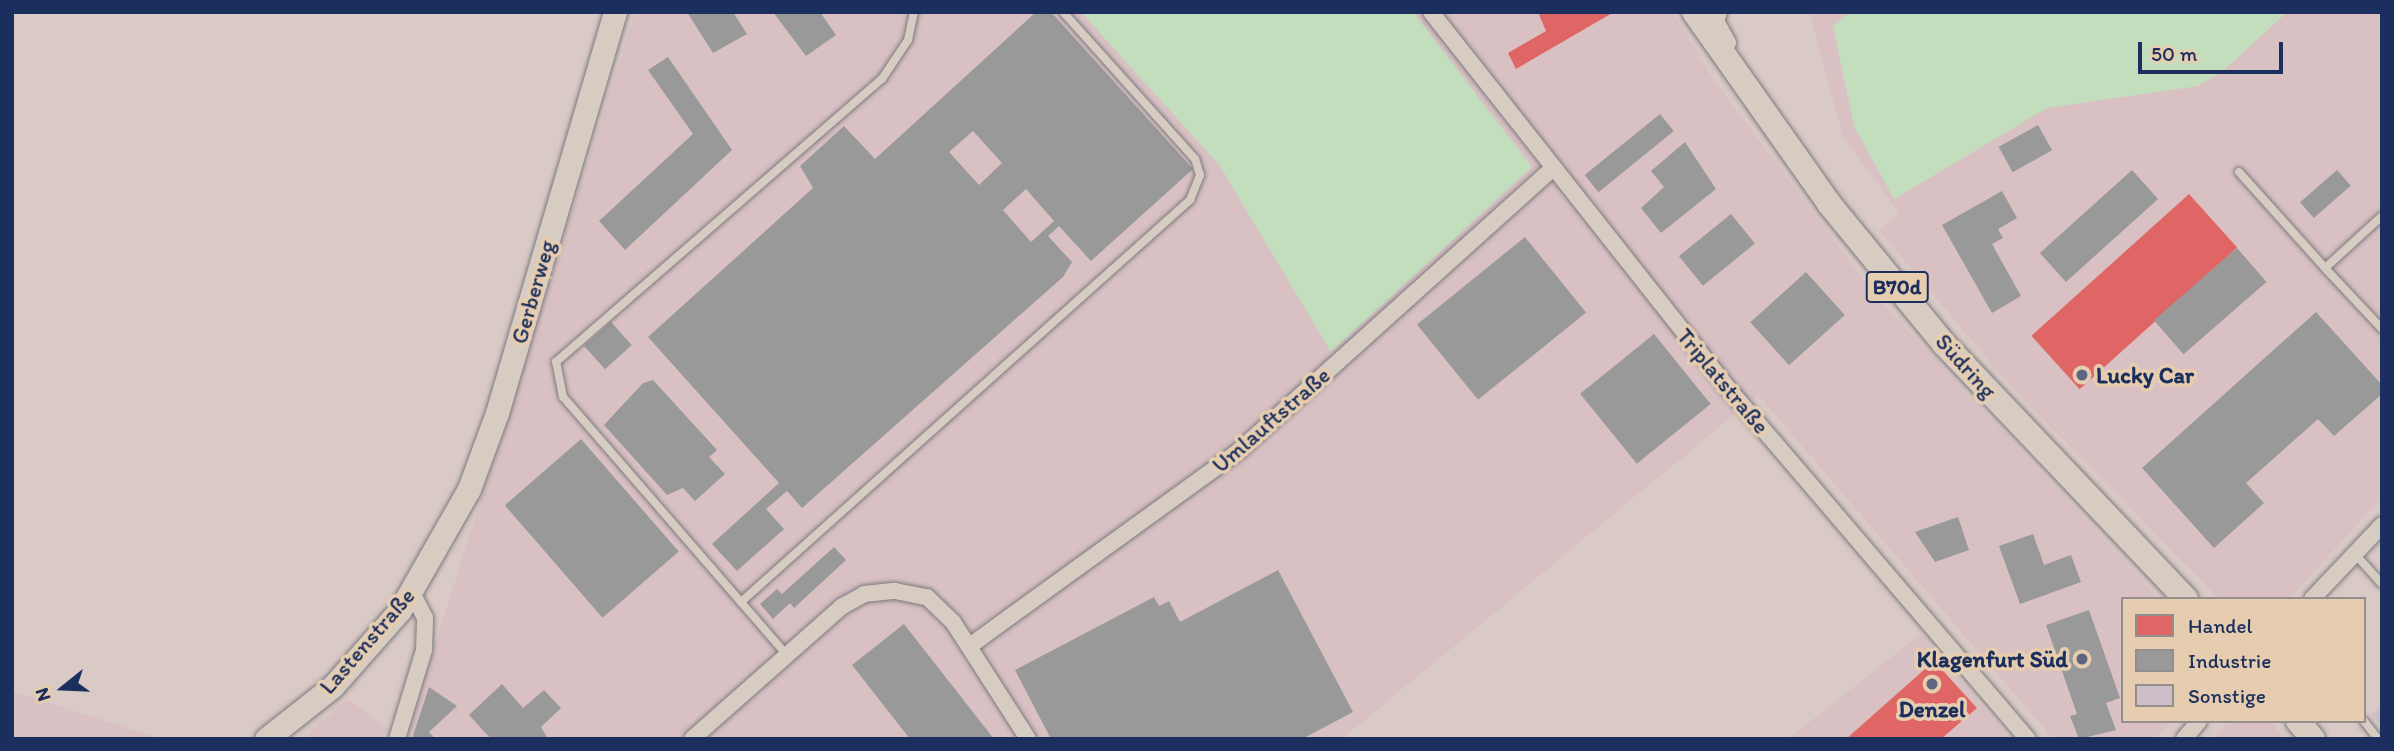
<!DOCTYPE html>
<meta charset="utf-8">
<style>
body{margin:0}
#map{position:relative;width:2394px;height:751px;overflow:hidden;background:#dacac5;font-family:Itim,sans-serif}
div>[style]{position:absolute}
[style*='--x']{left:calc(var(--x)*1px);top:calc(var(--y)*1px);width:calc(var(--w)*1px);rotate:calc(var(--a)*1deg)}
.built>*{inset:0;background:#d9c1c3}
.green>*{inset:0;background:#c3debd}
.shops>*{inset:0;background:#e06666;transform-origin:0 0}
.industry>*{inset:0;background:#999;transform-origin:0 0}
.building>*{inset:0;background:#ccbec6}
.roads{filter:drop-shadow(0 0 2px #7d7a80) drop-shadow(0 0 2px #7d7a80)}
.lane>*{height:8px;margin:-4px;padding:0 4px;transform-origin:4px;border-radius:4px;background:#d6ccc2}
.street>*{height:16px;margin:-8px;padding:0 8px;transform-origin:8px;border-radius:8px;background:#d6ccc2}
.secondary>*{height:23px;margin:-11.5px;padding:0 11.5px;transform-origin:11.5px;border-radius:11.5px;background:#d6ccc2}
.primary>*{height:24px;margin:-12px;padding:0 12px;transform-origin:12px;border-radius:12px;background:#d6ccc2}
.dots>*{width:19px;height:19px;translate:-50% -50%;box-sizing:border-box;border:4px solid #e7cdaf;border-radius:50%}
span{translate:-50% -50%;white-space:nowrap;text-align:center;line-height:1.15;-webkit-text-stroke:7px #e7cdaf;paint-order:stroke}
.shield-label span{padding:2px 5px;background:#e7cdaf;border:2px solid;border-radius:5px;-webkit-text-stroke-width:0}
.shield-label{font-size:21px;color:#1b2f5e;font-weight:700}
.street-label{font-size:23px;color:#1b2f5e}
.poi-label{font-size:23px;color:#1b2f5e;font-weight:700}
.left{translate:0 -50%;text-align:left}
.right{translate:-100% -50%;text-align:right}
.frame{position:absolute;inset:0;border:14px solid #1b2f5e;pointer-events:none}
.legend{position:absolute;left:2121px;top:597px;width:245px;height:126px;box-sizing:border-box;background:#e7cdaf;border:2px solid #958e8f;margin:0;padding:9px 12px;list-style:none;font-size:21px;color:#1b2f5e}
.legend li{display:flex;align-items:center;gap:14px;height:35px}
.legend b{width:35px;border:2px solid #958e8f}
.north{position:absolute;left:28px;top:653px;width:70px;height:70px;-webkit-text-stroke:5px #e7cdaf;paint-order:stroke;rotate:252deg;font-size:19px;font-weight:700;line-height:28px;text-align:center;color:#1b2f5e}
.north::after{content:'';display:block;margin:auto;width:24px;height:32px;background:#1b2f5e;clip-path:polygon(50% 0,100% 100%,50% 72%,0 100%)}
.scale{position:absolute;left:2138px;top:42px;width:145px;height:32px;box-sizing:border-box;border:4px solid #1b2f5e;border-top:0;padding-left:9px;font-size:21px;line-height:24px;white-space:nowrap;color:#1b2f5e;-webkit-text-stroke:5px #e7cdaf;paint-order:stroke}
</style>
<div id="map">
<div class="built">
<div style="clip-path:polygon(635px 12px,1673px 12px,1712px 77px,1875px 295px,2160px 599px,2123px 599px,2123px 721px,2171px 721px,2155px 739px,2053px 739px,1758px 395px,1342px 739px,405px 739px)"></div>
<div style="clip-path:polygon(1809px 12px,2382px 12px,2382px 498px,2289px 599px,2219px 599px,2013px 389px,1879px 231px,1899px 213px,1843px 137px)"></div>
<div style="clip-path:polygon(1920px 634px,2010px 739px,1788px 739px)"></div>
<div style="clip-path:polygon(12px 691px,162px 739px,12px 739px)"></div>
<div style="clip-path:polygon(348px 699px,387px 728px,383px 739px,302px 739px)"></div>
<div style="clip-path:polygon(2229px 721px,2271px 721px,2285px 739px,2213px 739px)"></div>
</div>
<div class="green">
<div style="clip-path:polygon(1081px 12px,1413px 12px,1532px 167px,1331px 352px,1220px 166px)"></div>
<div style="clip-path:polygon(1851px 12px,2287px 12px,2223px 71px,2198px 86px,2047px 108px,1894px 199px,1854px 126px,1833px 26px)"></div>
</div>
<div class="shops">
<div style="clip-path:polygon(1538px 12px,1614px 12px,1516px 69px,1508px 53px,1546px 31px)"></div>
<div style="left:2189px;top:194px;width:72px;height:212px;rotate:48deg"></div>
<div style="clip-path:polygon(1934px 661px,1977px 708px,1941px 739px,1846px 739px)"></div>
</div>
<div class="industry">
<div style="clip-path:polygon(687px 12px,733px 12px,747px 34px,713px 53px)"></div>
<div style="clip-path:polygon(773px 12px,820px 12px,836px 35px,806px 56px)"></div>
<div style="clip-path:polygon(evenodd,1036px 12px,1051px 12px,1193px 169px,1091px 261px,1059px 226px,1048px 236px,1072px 262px,1063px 277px,802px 508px,787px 491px,766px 509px,784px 529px,737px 571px,712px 544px,779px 483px,648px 337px,813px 188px,800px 166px,844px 126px,875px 159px,1036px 12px,973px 131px,1002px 163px,979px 185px,949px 152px,973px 131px,1036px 12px,1026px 189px,1054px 221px,1031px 242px,1003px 210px,1026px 189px)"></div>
<div style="clip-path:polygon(668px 57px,732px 150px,625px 250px,599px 221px,693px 134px,648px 70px)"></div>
<div style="left:1660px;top:114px;width:22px;height:97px;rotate:51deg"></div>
<div style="left:2038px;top:125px;width:29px;height:45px;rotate:61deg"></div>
<div style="clip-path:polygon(1685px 142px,1716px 189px,1661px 233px,1641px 208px,1664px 187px,1651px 171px)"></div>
<div style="left:2132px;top:170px;width:39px;height:124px;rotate:48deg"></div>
<div style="left:2337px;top:170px;width:21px;height:49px;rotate:49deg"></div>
<div style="clip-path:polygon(2002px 191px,2017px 218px,1998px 229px,2003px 238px,1992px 244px,2021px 296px,1992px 313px,1942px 225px)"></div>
<div style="left:1731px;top:214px;width:38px;height:67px;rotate:51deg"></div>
<div style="left:1525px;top:237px;width:97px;height:139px;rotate:51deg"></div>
<div style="left:2237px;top:248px;width:45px;height:110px;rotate:49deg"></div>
<div style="left:1806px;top:272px;width:58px;height:75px;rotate:48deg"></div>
<div style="clip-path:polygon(2316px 312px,2382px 385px,2382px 394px,2334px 436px,2318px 419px,2246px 483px,2264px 503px,2214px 548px,2142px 468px)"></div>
<div style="left:611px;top:322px;width:31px;height:36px;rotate:48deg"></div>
<div style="left:1654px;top:334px;width:90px;height:95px;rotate:51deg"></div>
<div style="clip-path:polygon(653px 380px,717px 450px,709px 457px,725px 474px,695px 501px,683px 488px,667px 495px,604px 425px,643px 383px)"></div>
<div style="left:581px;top:439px;width:149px;height:101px;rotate:49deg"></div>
<div style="clip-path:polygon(1958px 517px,1969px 550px,1935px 562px,1915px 532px)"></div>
<div style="clip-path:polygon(2033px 534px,2044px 565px,2071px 555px,2081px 582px,2020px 604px,1999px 546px)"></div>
<div style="clip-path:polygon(834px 547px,846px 560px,794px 608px,790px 603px,773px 619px,760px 604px,777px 589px,782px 594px)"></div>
<div style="clip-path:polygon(1278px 570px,1353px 712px,1302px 739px,1051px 739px,1015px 670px,1154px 597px,1159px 606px,1169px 601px,1180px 622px)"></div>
<div style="clip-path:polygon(2089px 610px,2120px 698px,2106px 703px,2116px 730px,2079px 739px,2070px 716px,2077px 714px,2046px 625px)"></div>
<div style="clip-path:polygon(904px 624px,994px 739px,910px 739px,852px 665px)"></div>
<div style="clip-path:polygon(502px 684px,523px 708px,544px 690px,561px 708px,541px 727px,548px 739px,491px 739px,469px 715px)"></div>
<div style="clip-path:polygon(429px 687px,457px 706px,429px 732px,435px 739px,412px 739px)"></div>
</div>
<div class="building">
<div style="clip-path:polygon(2382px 706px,2382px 727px,2371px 714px)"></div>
</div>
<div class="roads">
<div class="lane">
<div style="--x:2239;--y:172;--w:129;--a:48.1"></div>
<div style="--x:2382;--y:216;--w:77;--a:137.6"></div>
<div style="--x:2325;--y:268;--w:83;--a:46.9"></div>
<div style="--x:2355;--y:554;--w:40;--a:48"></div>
<div style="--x:741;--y:602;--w:603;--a:-41.84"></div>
<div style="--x:1190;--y:200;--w:27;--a:-68"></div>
<div style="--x:1200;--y:175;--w:17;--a:-107"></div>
<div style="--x:1195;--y:159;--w:198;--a:-131.9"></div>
<div style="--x:786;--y:654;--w:340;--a:-130.9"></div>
<div style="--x:563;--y:397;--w:36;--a:-101"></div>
<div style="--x:556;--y:362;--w:432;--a:-41"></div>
<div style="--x:882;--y:79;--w:47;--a:-56.3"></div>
<div style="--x:908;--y:40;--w:29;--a:-78"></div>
<div style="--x:2364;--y:721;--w:23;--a:52"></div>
</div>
<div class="street">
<div style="--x:1431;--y:12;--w:478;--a:51.7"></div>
<div style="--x:1727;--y:387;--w:463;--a:49.5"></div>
<div style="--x:1719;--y:12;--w:9;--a:108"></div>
<div style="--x:1716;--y:21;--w:25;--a:61"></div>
<div style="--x:2312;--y:599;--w:102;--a:-46.6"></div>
<div style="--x:971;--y:645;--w:332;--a:-35.9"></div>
<div style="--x:1240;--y:450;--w:418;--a:-42"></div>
<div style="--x:397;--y:739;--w:93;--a:-73.1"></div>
<div style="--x:424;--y:650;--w:32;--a:-88"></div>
<div style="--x:425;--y:618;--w:29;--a:-117"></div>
<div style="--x:692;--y:739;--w:199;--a:-41.5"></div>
<div style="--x:841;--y:607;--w:26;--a:-29"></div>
<div style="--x:864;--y:594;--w:31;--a:-6"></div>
<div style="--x:895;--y:591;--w:33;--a:11"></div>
<div style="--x:927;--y:597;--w:36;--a:44"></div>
<div style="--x:953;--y:622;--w:139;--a:57.3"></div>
<div style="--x:2184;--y:739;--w:23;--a:-50"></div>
</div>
<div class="secondary">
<div style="--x:266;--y:739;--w:85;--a:-38.3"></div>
<div style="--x:333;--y:686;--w:101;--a:-48.6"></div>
<div style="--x:400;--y:610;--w:139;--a:-60.3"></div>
<div style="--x:469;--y:489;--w:81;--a:-69.8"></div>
<div style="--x:497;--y:413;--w:418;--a:-73.6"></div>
</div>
<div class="primary">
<div style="--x:1694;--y:12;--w:236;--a:54.8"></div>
<div style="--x:1830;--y:205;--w:180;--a:50.6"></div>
<div style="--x:1944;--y:344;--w:352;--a:46.5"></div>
<div style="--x:2298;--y:721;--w:23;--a:50"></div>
</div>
</div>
<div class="dots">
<div style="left:2082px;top:375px;background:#5e6582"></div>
<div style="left:2082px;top:659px;background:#5e6582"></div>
<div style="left:1932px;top:684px;background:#5e6582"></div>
</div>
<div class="shield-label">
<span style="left:1897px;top:287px">B70d</span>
</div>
<div class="street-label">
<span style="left:533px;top:292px;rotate:-74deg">Gerberweg</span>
<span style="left:1966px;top:366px;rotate:48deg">Südring</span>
<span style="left:1723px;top:381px;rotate:50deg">Triplatstraße</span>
<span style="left:1271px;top:420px;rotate:-41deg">Umlauftstraße</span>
<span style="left:367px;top:641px;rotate:-49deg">Lastenstraße</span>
</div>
<div class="poi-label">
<span class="left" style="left:2096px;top:375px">Lucky Car</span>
<span class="right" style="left:2068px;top:659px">Klagenfurt Süd</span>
<span style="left:1932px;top:709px">Denzel</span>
</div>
<div class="frame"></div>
<ul class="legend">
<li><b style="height:19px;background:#e06666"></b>Handel</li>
<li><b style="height:19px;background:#999"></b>Industrie</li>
<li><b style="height:19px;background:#ccbec6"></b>Sonstige</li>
</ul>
<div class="north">N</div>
<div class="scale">50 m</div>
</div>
